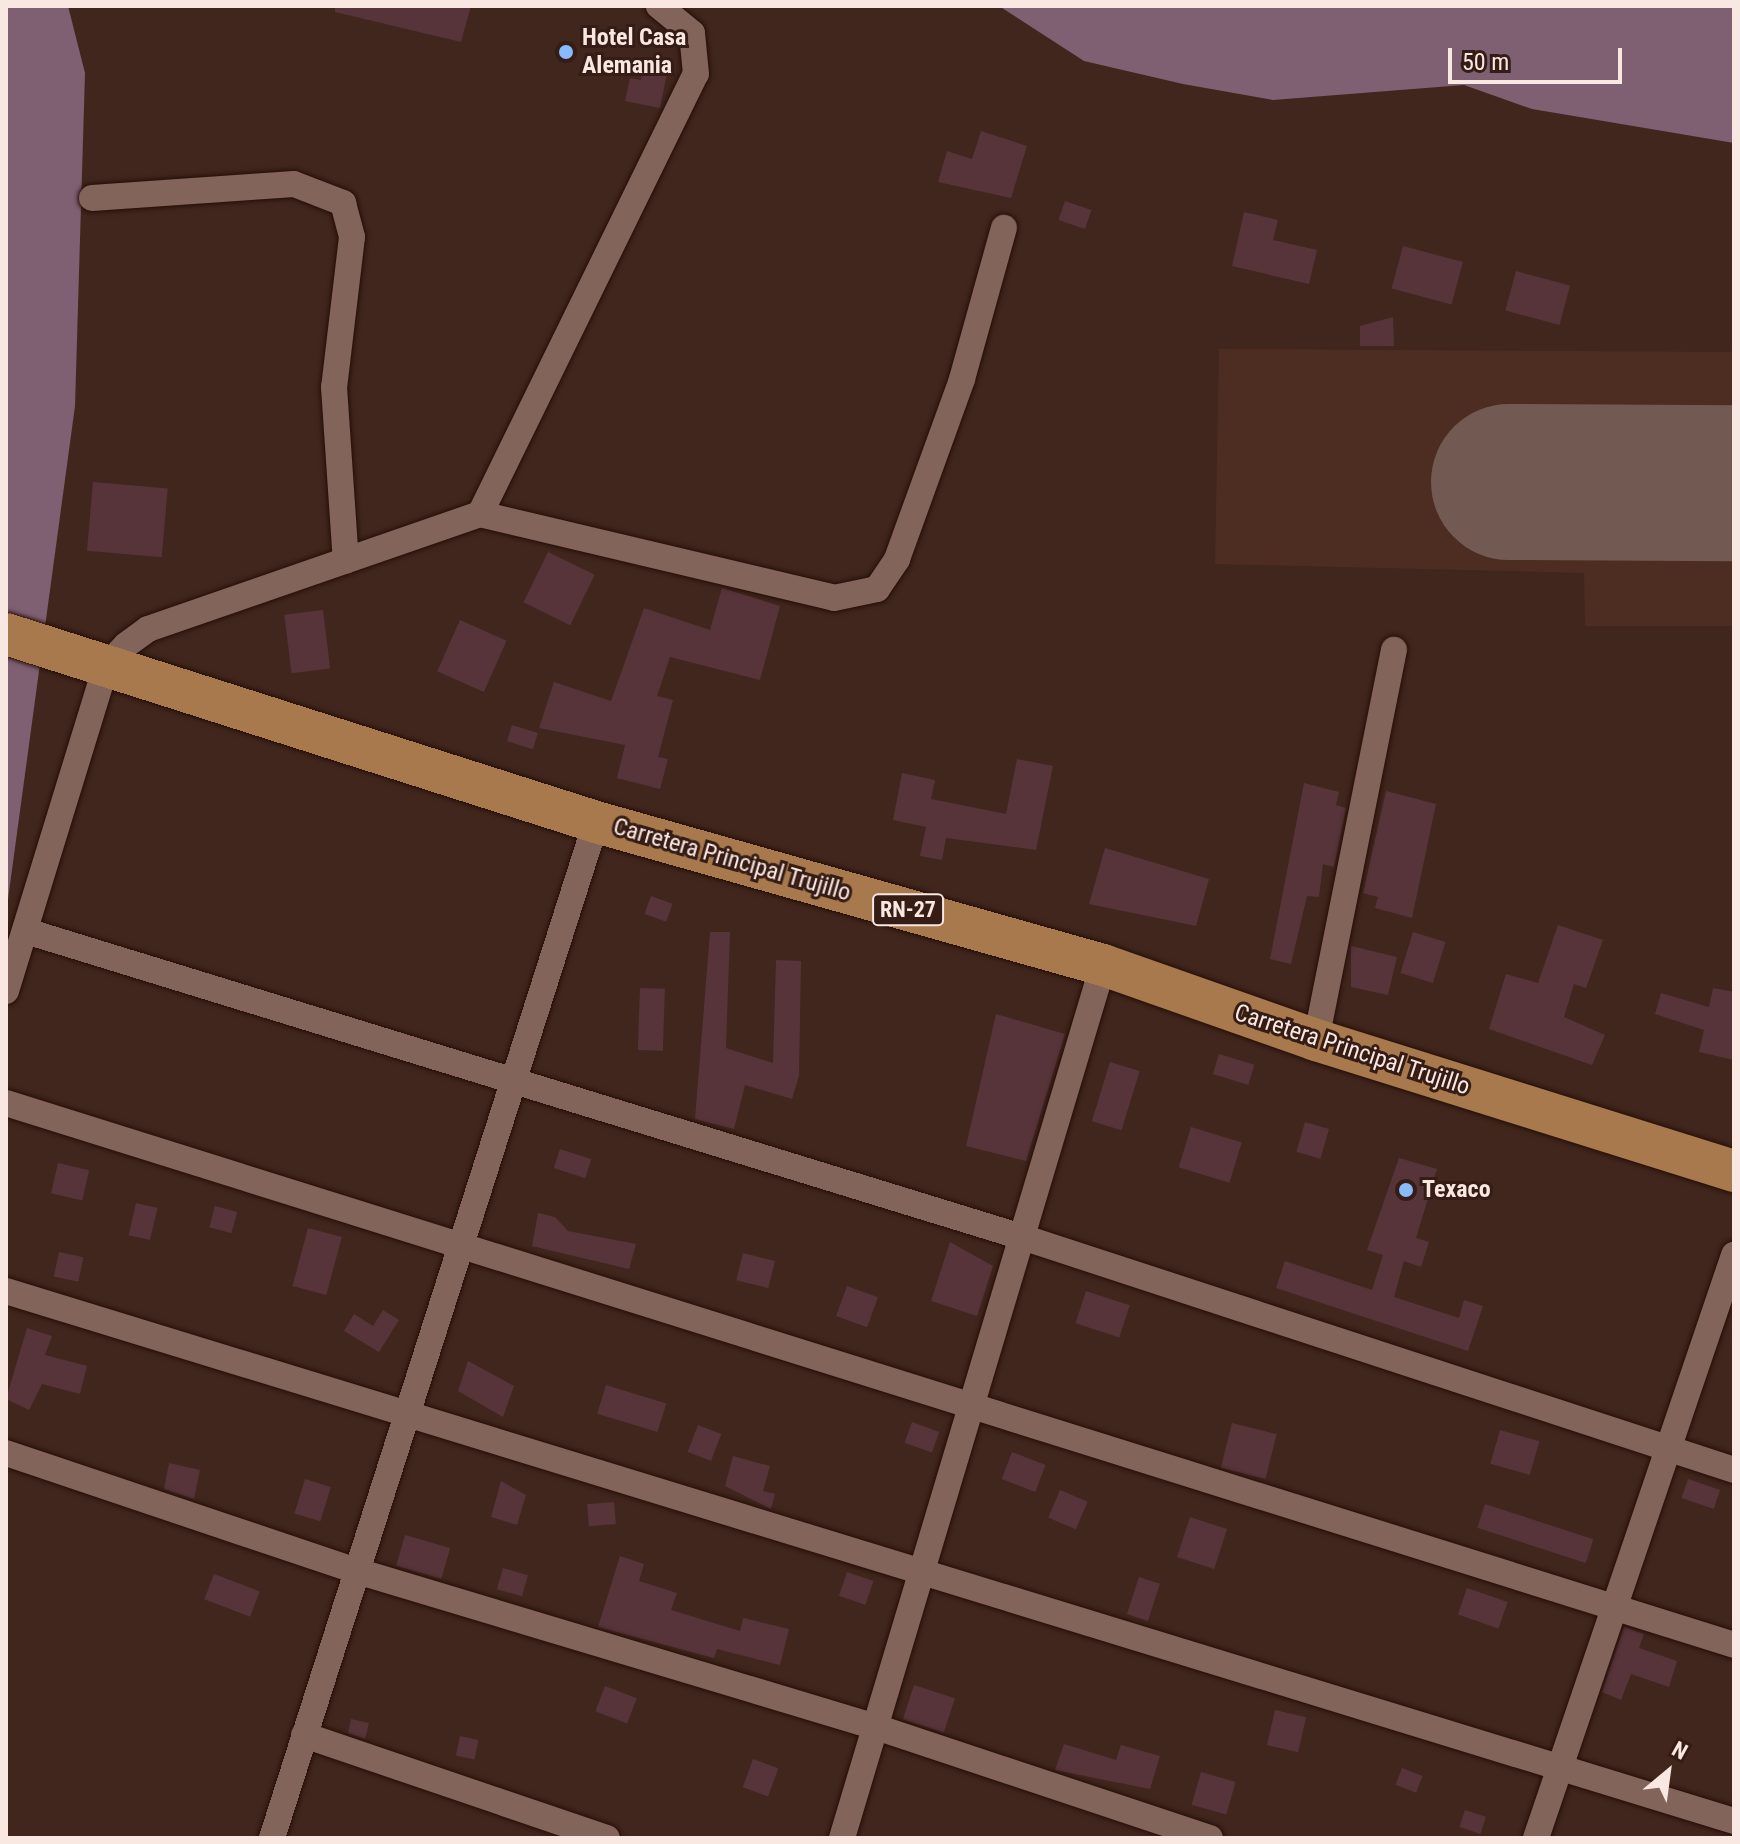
<!DOCTYPE html>
<style>
body{margin:0}
#map{position:relative;width:1740px;height:1844px;overflow:hidden;background:#40261d;font-family:"Roboto Condensed",sans-serif}
div>[style]{position:absolute}
[style*='--x']{left:calc(var(--x)*1px);top:calc(var(--y)*1px);width:calc(var(--w)*1px);rotate:calc(var(--a)*1deg)}
.built>*{inset:0;background:#4d2d22}
.water>*{inset:0;background:#7f5f72}
.runway>*{height:156px;margin:-78px;padding:0 78px;transform-origin:78px;border-radius:78px;background:#725a52}
.building>*{inset:0;background:#573439;transform-origin:0 0}
.roads{filter:drop-shadow(0 0 2px #250e07) drop-shadow(0 0 2px #250e07)}
.minor>*{height:26px;margin:-13px;padding:0 13px;transform-origin:13px;border-radius:13px;background:#82645a}
.primary>*{height:42px;margin:-21px;padding:0 21px;transform-origin:21px;border-radius:21px;background:#a7794c}
.dots>*{width:22px;height:22px;translate:-50% -50%;box-sizing:border-box;border:4px solid #351c14;border-radius:50%}
span{translate:-50% -50%;white-space:nowrap;text-align:center;line-height:1.15;-webkit-text-stroke:6px #351c14;paint-order:stroke}
.shield-label span{padding:2px 6px;background:#351c14;border:2px solid;border-radius:6px;-webkit-text-stroke-width:0}
.shield-label{font-size:22px;color:#f9e7e1;font-weight:700}
.poi-label{font-size:24px;color:#f9e7e1;font-weight:700}
.left{translate:0 -50%;text-align:left}
.street-label{font-size:24px;color:#f9e7e1}
.frame{position:absolute;inset:0;border:8px solid #f9e7e1;pointer-events:none}
.north{position:absolute;left:1628px;top:1732px;width:80px;height:80px;-webkit-text-stroke:6px #351c14;paint-order:stroke;rotate:29deg;font-size:22px;font-weight:700;line-height:32px;text-align:center;color:#f9e7e1}
.north::after{content:'';display:block;margin:auto;width:28px;height:36px;background:#f9e7e1;clip-path:polygon(50% 0,100% 100%,50% 72%,0 100%)}
.scale{position:absolute;left:1448px;top:48px;width:174px;height:36px;box-sizing:border-box;border:4px solid #f9e7e1;border-top:0;padding-left:10px;font-size:24px;line-height:28px;white-space:nowrap;color:#f9e7e1;-webkit-text-stroke:6px #351c14;paint-order:stroke}
</style>
<div id="map">
<div class="built">
<div style="clip-path:polygon(1219px 349px,1734px 352px,1734px 626px,1585px 626px,1584px 573px,1215px 564px)"></div>
</div>
<div class="water">
<div style="clip-path:polygon(6px 6px,68px 6px,85px 73px,75px 406px,6px 914px)"></div>
<div style="clip-path:polygon(999px 6px,1734px 6px,1734px 143px,1532px 109px,1464px 85px,1273px 100px,1183px 84px,1084px 61px)"></div>
</div>
<div class="runway">
<div style="--x:1509;--y:482;--w:225;--a:0.3"></div>
</div>
<div class="building">
<div style="clip-path:polygon(335px 6px,471px 6px,461px 42px,335px 12px)"></div>
<div style="clip-path:polygon(643px 68px,667px 73px,660px 108px,625px 101px,630px 78px,641px 80px)"></div>
<div style="clip-path:polygon(981px 131px,1027px 146px,1011px 198px,938px 182px,947px 151px,972px 159px)"></div>
<div style="left:1065px;top:201px;width:28px;height:20px;rotate:19deg"></div>
<div style="clip-path:polygon(1244px 212px,1278px 220px,1273px 240px,1317px 250px,1309px 284px,1232px 266px)"></div>
<div style="left:1403px;top:246px;width:62px;height:44px;rotate:15deg"></div>
<div style="left:1516px;top:271px;width:56px;height:41px;rotate:15deg"></div>
<div style="clip-path:polygon(1393px 317px,1394px 346px,1360px 346px,1360px 326px)"></div>
<div style="left:93px;top:482px;width:75px;height:69px;rotate:5deg"></div>
<div style="left:548px;top:552px;width:52px;height:56px;rotate:26deg"></div>
<div style="clip-path:polygon(722px 588px,780px 606px,760px 680px,670px 657px,657px 696px,673px 700px,658px 757px,668px 759px,660px 789px,617px 778px,625px 745px,539px 728px,554px 682px,611px 701px,644px 608px,710px 630px)"></div>
<div style="left:323px;top:610px;width:59px;height:39px;rotate:83deg"></div>
<div style="left:460px;top:620px;width:51px;height:56px;rotate:24deg"></div>
<div style="left:512px;top:725px;width:27px;height:17px;rotate:17deg"></div>
<div style="clip-path:polygon(1017px 759px,1053px 766px,1036px 850px,946px 838px,942px 860px,920px 856px,926px 827px,893px 820px,902px 773px,935px 780px,931px 799px,1006px 814px)"></div>
<div style="clip-path:polygon(1304px 783px,1339px 792px,1336px 805px,1346px 808px,1334px 867px,1323px 864px,1319px 897px,1307px 896px,1291px 964px,1270px 959px)"></div>
<div style="clip-path:polygon(1386px 791px,1436px 804px,1412px 918px,1375px 908px,1378px 897px,1363px 893px)"></div>
<div style="clip-path:polygon(1105px 848px,1209px 879px,1196px 926px,1089px 904px)"></div>
<div style="left:651px;top:896px;width:23px;height:19px;rotate:20deg"></div>
<div style="clip-path:polygon(1558px 925px,1603px 940px,1586px 988px,1574px 984px,1564px 1017px,1605px 1035px,1592px 1065px,1489px 1029px,1506px 974px,1538px 983px)"></div>
<div style="clip-path:polygon(710px 932px,730px 932px,726px 1048px,773px 1063px,776px 960px,801px 961px,799px 1076px,792px 1099px,745px 1085px,734px 1129px,695px 1119px)"></div>
<div style="left:1413px;top:932px;width:34px;height:43px;rotate:17deg"></div>
<div style="clip-path:polygon(1351px 946px,1397px 957px,1388px 995px,1351px 987px)"></div>
<div style="left:640px;top:988px;width:25px;height:62px;rotate:2deg"></div>
<div style="clip-path:polygon(1713px 988px,1734px 992px,1734px 1060px,1699px 1052px,1704px 1030px,1655px 1014px,1661px 993px,1709px 1007px)"></div>
<div style="clip-path:polygon(996px 1014px,1065px 1034px,1026px 1161px,966px 1146px)"></div>
<div style="left:1219px;top:1054px;width:37px;height:21px;rotate:17deg"></div>
<div style="left:1110px;top:1062px;width:31px;height:62px;rotate:17deg"></div>
<div style="left:1305px;top:1122px;width:25px;height:31px;rotate:16deg"></div>
<div style="left:1191px;top:1127px;width:53px;height:42px;rotate:17deg"></div>
<div style="left:560px;top:1149px;width:33px;height:20px;rotate:18deg"></div>
<div style="clip-path:polygon(1399px 1158px,1437px 1169px,1416px 1238px,1429px 1242px,1421px 1267px,1404px 1261px,1394px 1297px,1459px 1318px,1464px 1300px,1483px 1306px,1468px 1351px,1276px 1288px,1285px 1261px,1372px 1290px,1383px 1255px,1367px 1250px)"></div>
<div style="left:58px;top:1163px;width:32px;height:31px;rotate:13deg"></div>
<div style="left:136px;top:1203px;width:22px;height:33px;rotate:13deg"></div>
<div style="left:215px;top:1206px;width:23px;height:22px;rotate:15deg"></div>
<div style="clip-path:polygon(538px 1213px,555px 1217px,568px 1231px,636px 1244px,629px 1269px,532px 1246px)"></div>
<div style="left:308px;top:1228px;width:35px;height:60px;rotate:15deg"></div>
<div style="clip-path:polygon(950px 1242px,993px 1266px,977px 1316px,931px 1301px)"></div>
<div style="left:59px;top:1252px;width:25px;height:25px;rotate:12deg"></div>
<div style="left:743px;top:1253px;width:33px;height:28px;rotate:14deg"></div>
<div style="left:847px;top:1286px;width:33px;height:32px;rotate:20deg"></div>
<div style="left:1086px;top:1291px;width:46px;height:34px;rotate:18deg"></div>
<div style="clip-path:polygon(383px 1310px,399px 1320px,379px 1352px,344px 1331px,354px 1314px,373px 1326px)"></div>
<div style="clip-path:polygon(27px 1328px,52px 1336px,45px 1355px,87px 1366px,80px 1394px,42px 1384px,29px 1410px,6px 1399px)"></div>
<div style="clip-path:polygon(468px 1361px,514px 1386px,503px 1417px,458px 1391px)"></div>
<div style="left:606px;top:1385px;width:63px;height:30px;rotate:17deg"></div>
<div style="left:912px;top:1422px;width:29px;height:22px;rotate:20deg"></div>
<div style="left:1232px;top:1423px;width:46px;height:46px;rotate:14deg"></div>
<div style="left:698px;top:1425px;width:25px;height:29px;rotate:21deg"></div>
<div style="left:1500px;top:1430px;width:41px;height:35px;rotate:16deg"></div>
<div style="left:1012px;top:1452px;width:36px;height:29px;rotate:21deg"></div>
<div style="clip-path:polygon(733px 1456px,770px 1466px,763px 1491px,775px 1494px,771px 1509px,725px 1486px)"></div>
<div style="clip-path:polygon(169px 1463px,200px 1470px,194px 1499px,164px 1489px)"></div>
<div style="left:305px;top:1479px;width:27px;height:36px;rotate:17deg"></div>
<div style="left:1688px;top:1479px;width:34px;height:20px;rotate:19deg"></div>
<div style="clip-path:polygon(501px 1481px,526px 1495px,517px 1525px,491px 1517px)"></div>
<div style="left:1060px;top:1490px;width:30px;height:30px;rotate:23deg"></div>
<div style="left:614px;top:1502px;width:22px;height:27px;rotate:85deg"></div>
<div style="left:1485px;top:1504px;width:114px;height:25px;rotate:18deg"></div>
<div style="left:1190px;top:1517px;width:39px;height:42px;rotate:18deg"></div>
<div style="left:405px;top:1535px;width:47px;height:32px;rotate:16deg"></div>
<div style="clip-path:polygon(620px 1556px,644px 1564px,639px 1581px,677px 1593px,671px 1610px,740px 1631px,743px 1618px,789px 1629px,780px 1665px,717px 1649px,714px 1658px,598px 1627px)"></div>
<div style="left:503px;top:1568px;width:26px;height:22px;rotate:16deg"></div>
<div style="left:847px;top:1572px;width:28px;height:25px;rotate:19deg"></div>
<div style="left:214px;top:1574px;width:49px;height:27px;rotate:21deg"></div>
<div style="left:1139px;top:1577px;width:22px;height:39px;rotate:18deg"></div>
<div style="left:1467px;top:1588px;width:43px;height:28px;rotate:19deg"></div>
<div style="clip-path:polygon(1624px 1627px,1644px 1634px,1639px 1648px,1677px 1661px,1669px 1687px,1631px 1674px,1621px 1700px,1602px 1692px)"></div>
<div style="left:914px;top:1685px;width:43px;height:36px;rotate:18deg"></div>
<div style="left:605px;top:1686px;width:34px;height:27px;rotate:21deg"></div>
<div style="left:1275px;top:1710px;width:32px;height:36px;rotate:13deg"></div>
<div style="clip-path:polygon(351px 1719px,369px 1723px,365px 1739px,348px 1733px)"></div>
<div style="left:460px;top:1736px;width:19px;height:20px;rotate:12deg"></div>
<div style="clip-path:polygon(1064px 1744px,1116px 1760px,1121px 1745px,1160px 1756px,1150px 1789px,1055px 1770px)"></div>
<div style="left:753px;top:1759px;width:27px;height:30px;rotate:20deg"></div>
<div style="left:1402px;top:1768px;width:22px;height:18px;rotate:21deg"></div>
<div style="left:1201px;top:1772px;width:36px;height:34px;rotate:16deg"></div>
<div style="left:1465px;top:1810px;width:22px;height:18px;rotate:18deg"></div>
</div>
<div class="roads">
<div class="minor">
<div style="--x:92;--y:198;--w:202;--a:-4"></div>
<div style="--x:294;--y:184;--w:53;--a:21.2"></div>
<div style="--x:343;--y:203;--w:35;--a:75"></div>
<div style="--x:352;--y:237;--w:151;--a:96.8"></div>
<div style="--x:334;--y:387;--w:174;--a:86.1"></div>
<div style="--x:480;--y:514;--w:364;--a:13.3"></div>
<div style="--x:834;--y:598;--w:44;--a:-11.8"></div>
<div style="--x:877;--y:589;--w:36;--a:-56"></div>
<div style="--x:897;--y:559;--w:191;--a:-70.1"></div>
<div style="--x:962;--y:379;--w:157;--a:-74.5"></div>
<div style="--x:26;--y:931;--w:1042;--a:17.08"></div>
<div style="--x:1022;--y:1237;--w:749;--a:18.12"></div>
<div style="--x:6;--y:991;--w:340;--a:-72.9"></div>
<div style="--x:106;--y:666;--w:29;--a:-46"></div>
<div style="--x:126;--y:645;--w:27;--a:-36"></div>
<div style="--x:148;--y:629;--w:351;--a:-19.1"></div>
<div style="--x:480;--y:514;--w:490;--a:-63.9"></div>
<div style="--x:696;--y:74;--w:41;--a:-95.6"></div>
<div style="--x:692;--y:33;--w:43;--a:-140.7"></div>
<div style="--x:1316;--y:1040;--w:398;--a:-78.7"></div>
<div style="--x:6;--y:1103;--w:1811;--a:17.41"></div>
<div style="--x:6;--y:1291;--w:1807;--a:17.05"></div>
<div style="--x:6;--y:1453;--w:370;--a:18.6"></div>
<div style="--x:357;--y:1571;--w:542;--a:16.73"></div>
<div style="--x:876;--y:1727;--w:352;--a:18.4"></div>
<div style="--x:304;--y:1735;--w:320;--a:18.8"></div>
<div style="--x:272;--y:1838;--w:1066;--a:-72.31"></div>
<div style="--x:842;--y:1838;--w:911;--a:-73.35"></div>
<div style="--x:1536;--y:1838;--w:616;--a:-71.24"></div>
</div>
<div class="primary">
<div style="--x:6;--y:634;--w:619;--a:17.67"></div>
<div style="--x:596;--y:822;--w:527;--a:15.75"></div>
<div style="--x:1103;--y:965;--w:226;--a:19.4"></div>
<div style="--x:1316;--y:1040;--w:438;--a:17.4"></div>
</div>
</div>
<div class="dots">
<div style="left:566px;top:52px;background:#89bafc"></div>
<div style="left:1406px;top:1190px;background:#89bafc"></div>
</div>
<div class="shield-label">
<span style="left:908px;top:910px">RN-27</span>
</div>
<div class="poi-label">
<span class="left" style="left:582px;top:52px">Hotel Casa<br>Alemania</span>
<span class="left" style="left:1422px;top:1190px">Texaco</span>
</div>
<div class="street-label">
<span style="left:732px;top:860px;rotate:16deg">Carretera Principal Trujillo</span>
<span style="left:1352px;top:1050px;rotate:18deg">Carretera Principal Trujillo</span>
</div>
<div class="frame"></div>
<div class="north">N</div>
<div class="scale">50 m</div>
</div>
